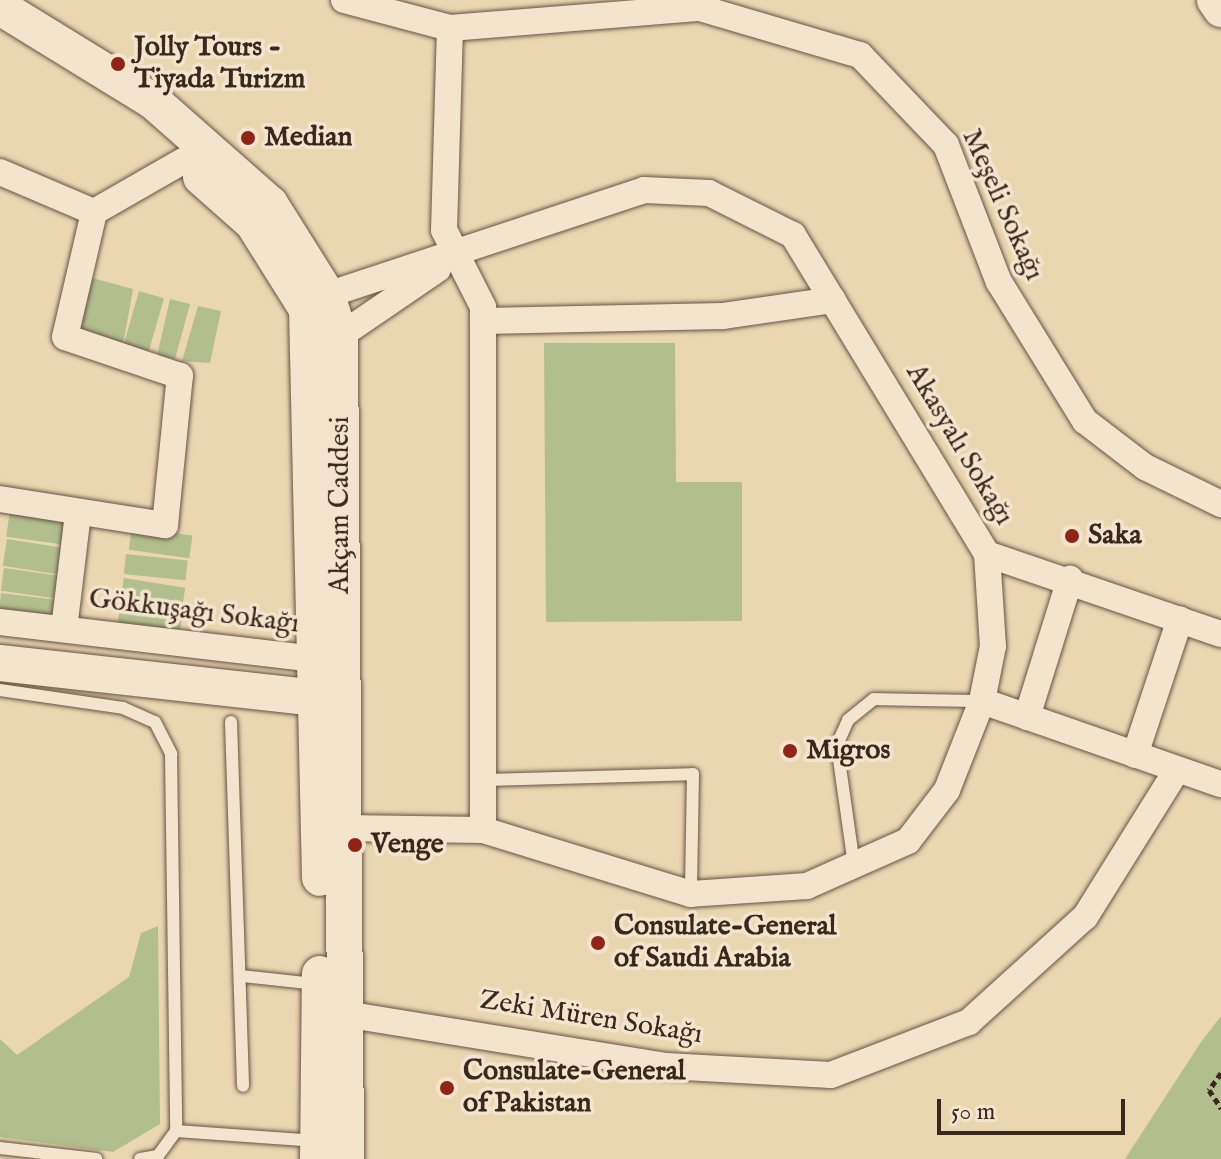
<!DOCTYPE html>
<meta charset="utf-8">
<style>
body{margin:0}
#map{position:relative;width:1221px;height:1159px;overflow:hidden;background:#ebd6b2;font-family:"IM FELL English",serif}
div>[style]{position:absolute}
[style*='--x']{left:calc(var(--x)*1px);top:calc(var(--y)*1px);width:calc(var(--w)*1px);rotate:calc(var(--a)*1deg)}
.green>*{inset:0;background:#b3be8f;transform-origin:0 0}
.path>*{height:5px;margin-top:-2.5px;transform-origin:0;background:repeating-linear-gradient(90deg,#3b281c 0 6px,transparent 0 10px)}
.roads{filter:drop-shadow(0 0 2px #675442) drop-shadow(0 0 2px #675442)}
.lane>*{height:12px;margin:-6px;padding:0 6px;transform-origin:6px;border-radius:6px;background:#f2e4cd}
.street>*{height:26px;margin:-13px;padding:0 13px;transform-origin:13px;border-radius:13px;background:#f2e4cd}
.secondary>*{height:36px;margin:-18px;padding:0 18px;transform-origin:18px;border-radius:18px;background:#f2e4cd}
.dots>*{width:22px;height:22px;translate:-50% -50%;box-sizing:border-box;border:4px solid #f2e4cd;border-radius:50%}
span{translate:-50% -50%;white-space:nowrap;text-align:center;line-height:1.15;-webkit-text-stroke:7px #f2e4cd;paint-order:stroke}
.poi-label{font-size:28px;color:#3b281c;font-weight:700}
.left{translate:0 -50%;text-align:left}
.street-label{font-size:28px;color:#3b281c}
.scale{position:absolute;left:937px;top:1099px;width:188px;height:36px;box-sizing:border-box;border:4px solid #3b281c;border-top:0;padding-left:10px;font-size:24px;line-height:28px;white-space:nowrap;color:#3b281c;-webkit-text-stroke:6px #f2e4cd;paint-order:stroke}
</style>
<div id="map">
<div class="green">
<div style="clip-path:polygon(85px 276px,133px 289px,123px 345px,73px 330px)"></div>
<div style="left:139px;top:291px;width:26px;height:56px;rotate:16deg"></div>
<div style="clip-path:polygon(170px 299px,190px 304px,175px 359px,157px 356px)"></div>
<div style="clip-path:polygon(198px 306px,221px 311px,210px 363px,182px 361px)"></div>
<div style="clip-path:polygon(544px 343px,675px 343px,676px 482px,742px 482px,742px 621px,546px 622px)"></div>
<div style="left:10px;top:510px;width:62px;height:27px;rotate:8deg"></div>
<div style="left:132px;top:527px;width:61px;height:23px;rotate:8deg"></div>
<div style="left:7px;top:539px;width:61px;height:27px;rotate:9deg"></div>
<div style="left:126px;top:554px;width:62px;height:20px;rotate:6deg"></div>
<div style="left:4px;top:568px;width:61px;height:23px;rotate:8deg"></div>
<div style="left:124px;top:578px;width:62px;height:25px;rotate:9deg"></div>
<div style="left:1px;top:593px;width:61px;height:25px;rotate:7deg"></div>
<div style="left:120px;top:607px;width:63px;height:23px;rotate:8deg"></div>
<div style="clip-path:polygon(158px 926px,160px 1124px,113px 1152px,0 1137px,0 1039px,17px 1055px,129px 977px,141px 933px)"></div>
<div style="clip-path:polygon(1221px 1016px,1221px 1159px,1125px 1159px,1201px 1042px)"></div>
</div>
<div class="path">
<div style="--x:1221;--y:1073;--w:21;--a:125"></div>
<div style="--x:1209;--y:1090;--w:22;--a:56"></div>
</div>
<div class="roads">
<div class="lane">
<div style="--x:0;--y:690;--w:124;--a:8.3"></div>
<div style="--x:123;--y:708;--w:35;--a:24"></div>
<div style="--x:155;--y:722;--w:36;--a:63"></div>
<div style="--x:171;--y:754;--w:377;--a:89.2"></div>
<div style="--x:176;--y:1131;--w:31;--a:126"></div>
<div style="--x:158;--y:1156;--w:18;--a:171"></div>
<div style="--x:231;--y:722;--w:364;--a:88.1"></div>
<div style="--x:484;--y:780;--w:209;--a:-1.6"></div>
<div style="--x:693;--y:774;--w:120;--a:91"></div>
<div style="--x:854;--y:865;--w:121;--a:-98.1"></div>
<div style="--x:837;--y:745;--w:27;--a:-66"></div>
<div style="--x:848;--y:720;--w:33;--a:-39"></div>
<div style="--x:874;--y:699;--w:108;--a:1.1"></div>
<div style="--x:242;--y:976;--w:74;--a:6.2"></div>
<div style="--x:176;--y:1131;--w:141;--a:4.1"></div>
<div style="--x:0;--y:1148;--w:97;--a:6.5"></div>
</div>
<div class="street">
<div style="--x:344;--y:0;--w:110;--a:14.8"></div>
<div style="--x:450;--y:28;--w:251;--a:-4.6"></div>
<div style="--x:700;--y:8;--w:167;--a:16.4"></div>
<div style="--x:860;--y:55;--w:124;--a:46.3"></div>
<div style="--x:946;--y:145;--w:147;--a:68.9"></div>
<div style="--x:999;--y:282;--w:163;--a:58.3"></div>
<div style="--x:1085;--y:421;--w:76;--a:37.5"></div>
<div style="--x:1145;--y:467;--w:85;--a:26"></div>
<div style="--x:450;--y:28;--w:202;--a:91.7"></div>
<div style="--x:444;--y:230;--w:86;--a:63.1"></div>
<div style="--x:483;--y:307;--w:523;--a:90"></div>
<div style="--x:0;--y:172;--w:102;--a:23.1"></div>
<div style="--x:327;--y:295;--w:334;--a:-18.3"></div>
<div style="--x:644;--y:190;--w:65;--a:2.6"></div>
<div style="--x:709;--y:193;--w:94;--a:26.6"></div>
<div style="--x:793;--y:235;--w:373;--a:58.7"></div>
<div style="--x:987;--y:554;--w:92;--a:86.3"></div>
<div style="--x:993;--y:646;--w:56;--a:101.3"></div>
<div style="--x:982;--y:701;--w:96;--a:111.5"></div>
<div style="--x:947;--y:790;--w:64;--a:127.4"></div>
<div style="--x:908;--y:841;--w:111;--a:156"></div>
<div style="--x:807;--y:886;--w:116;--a:176.1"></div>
<div style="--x:691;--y:894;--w:218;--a:-162.9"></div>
<div style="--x:483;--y:830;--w:139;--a:-179.2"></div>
<div style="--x:484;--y:321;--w:239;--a:-1.2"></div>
<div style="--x:723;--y:316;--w:111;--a:-8.3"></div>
<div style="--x:328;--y:344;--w:133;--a:-34.3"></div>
<div style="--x:0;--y:499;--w:167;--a:9"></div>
<div style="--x:165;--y:525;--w:150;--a:-84.3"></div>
<div style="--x:180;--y:376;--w:121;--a:-161.3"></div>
<div style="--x:65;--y:337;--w:128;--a:-76.9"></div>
<div style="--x:94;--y:212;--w:103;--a:-29.8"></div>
<div style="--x:987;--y:554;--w:247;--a:18.9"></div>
<div style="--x:0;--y:622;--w:319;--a:6.7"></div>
<div style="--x:64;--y:629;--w:117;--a:-83.1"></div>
<div style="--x:982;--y:701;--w:253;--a:19.2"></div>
<div style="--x:1027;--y:717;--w:145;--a:-72.7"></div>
<div style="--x:1135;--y:755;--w:143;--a:-71.7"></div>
<div style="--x:344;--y:1014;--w:326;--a:9.2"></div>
<div style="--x:666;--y:1066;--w:165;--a:3.1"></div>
<div style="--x:831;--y:1075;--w:148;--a:-21"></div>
<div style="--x:969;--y:1022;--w:156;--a:-42.2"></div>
<div style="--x:1085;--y:917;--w:173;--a:-58"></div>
</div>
<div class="secondary">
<div style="--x:1215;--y:0;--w:11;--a:56"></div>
<div style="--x:0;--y:7;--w:180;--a:31.6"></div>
<div style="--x:153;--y:101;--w:156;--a:41.4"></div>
<div style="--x:270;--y:204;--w:107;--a:57.9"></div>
<div style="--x:327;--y:295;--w:44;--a:72.8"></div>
<div style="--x:340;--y:337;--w:822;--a:89.58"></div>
<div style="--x:201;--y:177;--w:69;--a:41.5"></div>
<div style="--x:253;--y:223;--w:102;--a:57.9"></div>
<div style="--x:307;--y:309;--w:569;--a:88.69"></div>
<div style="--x:0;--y:663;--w:319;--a:6.3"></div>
<div style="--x:317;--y:698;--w:23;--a:-34"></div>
<div style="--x:318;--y:1159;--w:185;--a:-89.4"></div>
</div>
</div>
<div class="dots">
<div style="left:118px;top:64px;background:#8f2418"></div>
<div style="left:248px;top:138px;background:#8f2418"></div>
<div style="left:1072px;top:536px;background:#8f2418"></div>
<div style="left:790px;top:751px;background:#8f2418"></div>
<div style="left:355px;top:845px;background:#8f2418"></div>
<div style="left:598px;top:943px;background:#8f2418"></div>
<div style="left:447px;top:1088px;background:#8f2418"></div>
</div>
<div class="poi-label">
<span class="left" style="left:134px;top:64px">Jolly Tours -<br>Tiyada Turizm</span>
<span class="left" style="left:264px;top:138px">Median</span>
<span class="left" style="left:1088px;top:536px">Saka</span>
<span class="left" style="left:806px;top:751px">Migros</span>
<span class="left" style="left:371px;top:845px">Venge</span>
<span class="left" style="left:614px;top:943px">Consulate-General<br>of Saudi Arabia</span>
<span class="left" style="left:463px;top:1088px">Consulate-General<br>of Pakistan</span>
</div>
<div class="street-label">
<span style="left:1002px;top:205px;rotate:66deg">Meşeli Sokağı</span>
<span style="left:959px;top:445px;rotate:59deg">Akasyalı Sokağı</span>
<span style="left:341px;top:505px;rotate:-90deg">Akçam Caddesi</span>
<span style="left:194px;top:612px;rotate:7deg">Gökkuşağı Sokağı</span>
<span style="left:591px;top:1018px;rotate:9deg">Zeki Müren Sokağı</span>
</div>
<div class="scale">50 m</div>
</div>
